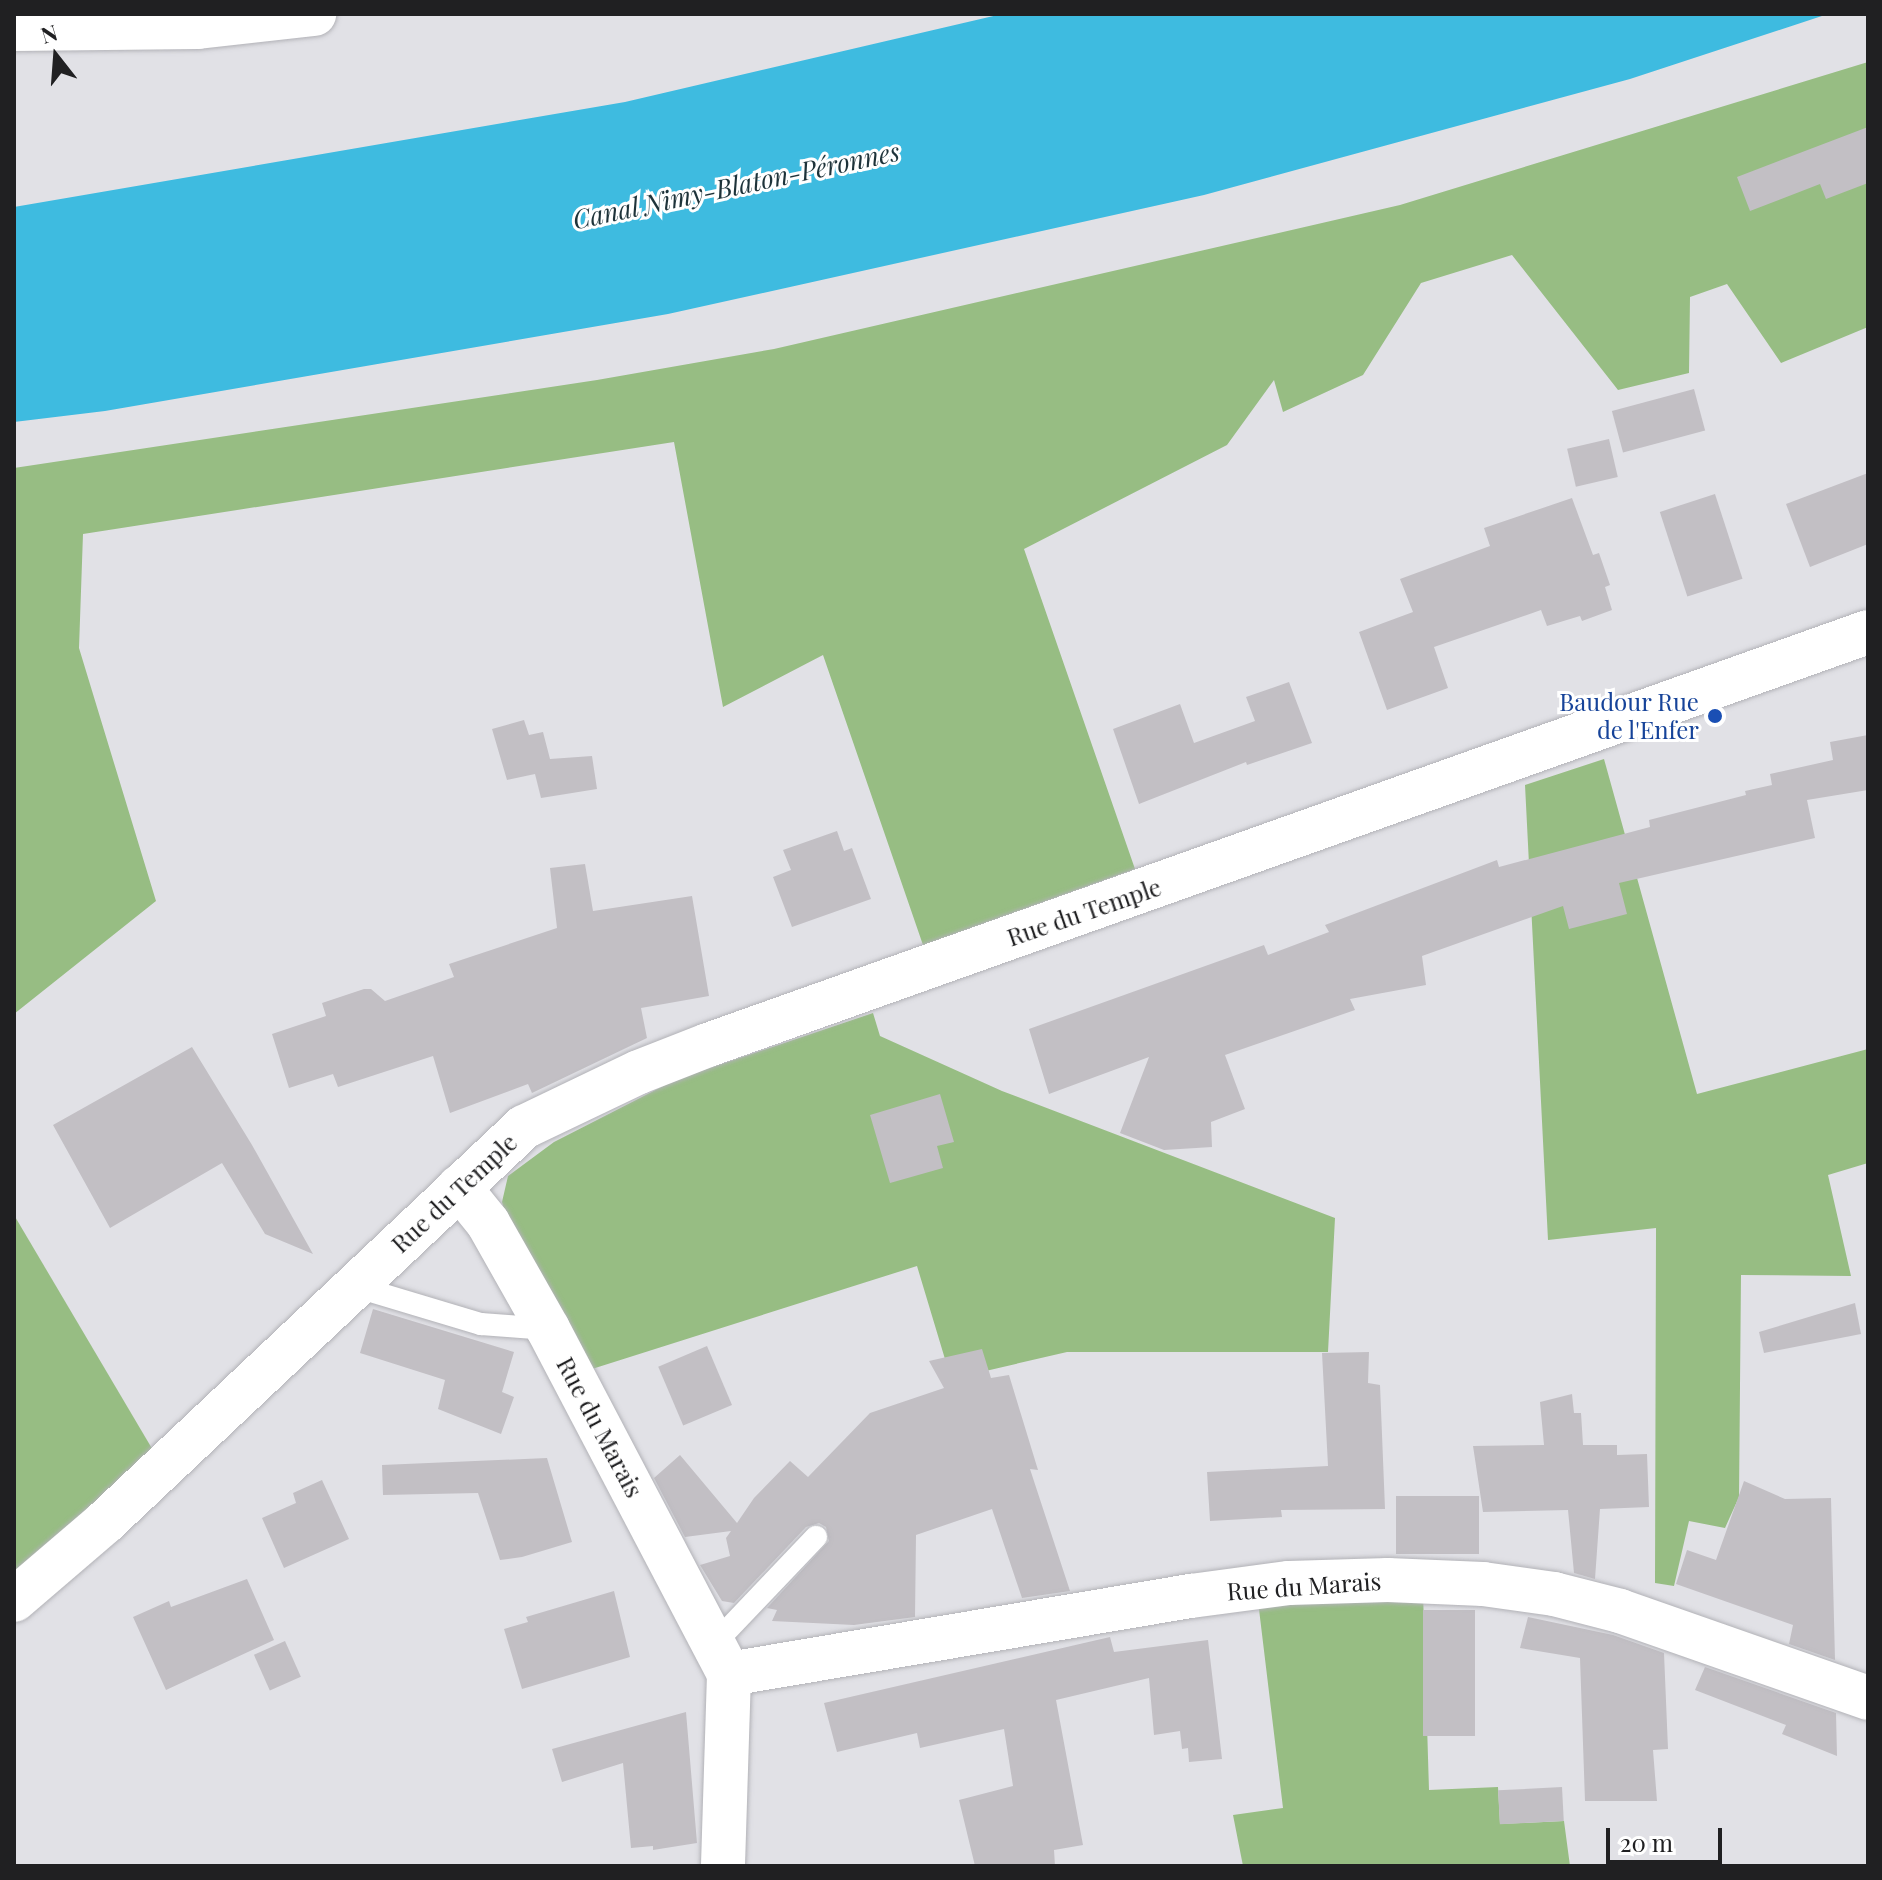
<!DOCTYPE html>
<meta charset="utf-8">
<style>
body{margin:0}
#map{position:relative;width:1882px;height:1880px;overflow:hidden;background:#e1e1e6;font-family:"Playfair Display",serif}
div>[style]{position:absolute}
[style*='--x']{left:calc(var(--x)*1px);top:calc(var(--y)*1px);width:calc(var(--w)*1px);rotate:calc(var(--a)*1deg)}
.green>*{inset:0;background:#97bd83}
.water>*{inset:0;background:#3ebbe0}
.building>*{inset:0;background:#c2bfc4;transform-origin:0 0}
.roads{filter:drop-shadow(0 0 2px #b2b2b7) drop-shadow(0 0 2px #b2b2b7)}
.lane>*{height:22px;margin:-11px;padding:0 11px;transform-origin:11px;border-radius:11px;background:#fff}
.street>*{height:44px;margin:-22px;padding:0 22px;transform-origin:22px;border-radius:22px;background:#fff}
.dots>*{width:22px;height:22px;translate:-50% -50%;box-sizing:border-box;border:4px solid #fff;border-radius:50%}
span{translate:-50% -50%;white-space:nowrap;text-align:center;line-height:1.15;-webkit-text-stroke:6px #fff;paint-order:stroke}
.transit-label{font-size:24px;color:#164399}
.right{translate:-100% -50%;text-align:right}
.street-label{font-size:24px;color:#202022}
.water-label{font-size:26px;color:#1e333a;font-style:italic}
.frame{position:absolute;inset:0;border:16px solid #202022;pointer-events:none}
.north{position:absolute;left:16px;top:16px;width:80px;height:80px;-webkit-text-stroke:6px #fff;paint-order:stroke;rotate:343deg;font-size:22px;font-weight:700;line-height:32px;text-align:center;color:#202022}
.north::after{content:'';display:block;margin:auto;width:28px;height:36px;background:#202022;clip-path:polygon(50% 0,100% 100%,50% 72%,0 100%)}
.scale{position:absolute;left:1606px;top:1828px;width:116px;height:36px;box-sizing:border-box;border:4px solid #202022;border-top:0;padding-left:10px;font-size:24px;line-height:28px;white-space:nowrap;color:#202022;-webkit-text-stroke:6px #fff;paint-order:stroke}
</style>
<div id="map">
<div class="green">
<div style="clip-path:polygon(1868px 62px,1868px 327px,1781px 363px,1727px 284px,1690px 297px,1689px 373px,1618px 390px,1512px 255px,1421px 283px,1363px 375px,1283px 412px,1274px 380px,1227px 445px,1024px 549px,1135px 869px,923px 945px,823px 655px,723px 707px,674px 442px,83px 534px,79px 648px,156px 901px,14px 1014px,14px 468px,597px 380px,774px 349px,1400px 205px)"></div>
<div style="clip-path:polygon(1604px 759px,1697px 1094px,1868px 1049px,1868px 1163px,1828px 1175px,1851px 1276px,1741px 1275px,1739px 1497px,1725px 1528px,1689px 1521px,1674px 1586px,1655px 1583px,1656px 1228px,1548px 1240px,1525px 785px)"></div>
<div style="clip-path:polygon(873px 1013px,880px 1036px,1002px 1091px,1335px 1218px,1328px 1352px,1067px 1352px,951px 1379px,917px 1266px,592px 1369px,507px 1220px,502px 1202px,508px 1176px,554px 1142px,677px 1079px)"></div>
<div style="clip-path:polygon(14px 1215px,157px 1457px,14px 1585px)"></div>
<div style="clip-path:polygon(1423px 1593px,1429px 1790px,1498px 1787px,1500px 1824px,1564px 1821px,1570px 1866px,1243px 1866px,1233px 1815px,1283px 1808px,1258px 1601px)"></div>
</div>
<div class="water">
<div style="clip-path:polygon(1002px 14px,1828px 14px,1630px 79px,1204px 195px,668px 314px,105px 411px,14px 422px,14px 207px,625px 102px)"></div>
</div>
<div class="building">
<div style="clip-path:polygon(1868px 127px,1868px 183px,1826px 199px,1820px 184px,1750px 211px,1737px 177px)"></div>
<div style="left:1694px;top:389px;width:43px;height:85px;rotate:75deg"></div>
<div style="left:1609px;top:439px;width:39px;height:43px;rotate:77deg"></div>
<div style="clip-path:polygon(1868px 473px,1868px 544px,1810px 567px,1786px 504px)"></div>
<div style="left:1715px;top:494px;width:89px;height:58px;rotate:72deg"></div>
<div style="clip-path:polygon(1572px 498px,1593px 555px,1599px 553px,1610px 585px,1605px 587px,1612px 610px,1582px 621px,1580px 616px,1547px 626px,1541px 610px,1434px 647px,1448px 688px,1387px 710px,1359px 632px,1413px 612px,1400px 579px,1490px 546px,1484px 528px)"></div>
<div style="clip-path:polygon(1289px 682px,1312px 743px,1247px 765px,1246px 762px,1139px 804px,1113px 729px,1180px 704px,1194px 743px,1255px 721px,1246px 697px)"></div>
<div style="clip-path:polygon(524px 720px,529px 735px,543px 732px,550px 759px,592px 756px,597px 789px,541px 798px,535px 774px,507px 780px,492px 729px)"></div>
<div style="clip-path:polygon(1868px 735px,1868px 790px,1807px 800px,1815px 838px,1619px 883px,1627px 914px,1569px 929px,1563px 906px,1422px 956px,1426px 985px,1350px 999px,1355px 1010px,1225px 1055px,1245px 1109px,1211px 1122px,1212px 1147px,1164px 1150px,1120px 1133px,1149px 1057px,1049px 1094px,1029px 1029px,1264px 945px,1268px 955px,1329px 932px,1325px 925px,1497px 860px,1499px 867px,1650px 827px,1649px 820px,1746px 795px,1745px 791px,1772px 785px,1770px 774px,1833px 760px,1830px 742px)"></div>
<div style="clip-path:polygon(837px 831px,844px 851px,852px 848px,871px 899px,792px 927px,773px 877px,791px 870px,783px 850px)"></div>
<div style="clip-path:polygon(585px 864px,593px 911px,692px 896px,709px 996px,641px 1008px,647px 1038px,532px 1093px,528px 1084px,450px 1113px,433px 1056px,338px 1087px,333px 1074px,289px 1088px,272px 1034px,326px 1016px,322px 1003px,364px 989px,371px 989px,385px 1001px,454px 977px,449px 964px,557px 928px,550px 868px)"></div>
<div style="clip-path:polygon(192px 1047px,252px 1145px,313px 1254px,265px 1234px,222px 1163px,110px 1228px,53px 1125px)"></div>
<div style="clip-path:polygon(940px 1094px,954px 1142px,937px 1146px,943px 1168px,890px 1183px,870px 1115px)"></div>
<div style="clip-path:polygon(1855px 1303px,1861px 1334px,1764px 1353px,1759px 1332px)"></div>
<div style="clip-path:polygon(373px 1309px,514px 1352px,502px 1392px,514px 1397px,501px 1434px,438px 1409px,445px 1380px,360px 1353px)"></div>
<div style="left:707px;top:1346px;width:64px;height:53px;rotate:67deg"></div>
<div style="clip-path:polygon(982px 1349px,991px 1378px,1009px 1375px,1038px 1470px,1030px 1469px,1070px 1591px,1022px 1598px,992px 1509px,916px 1535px,915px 1617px,854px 1625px,772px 1621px,777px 1610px,767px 1608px,829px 1541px,826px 1527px,819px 1523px,806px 1527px,734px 1603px,722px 1601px,700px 1565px,730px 1556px,726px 1538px,731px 1531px,685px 1537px,654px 1478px,680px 1455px,737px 1523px,754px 1498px,790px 1461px,808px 1477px,870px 1413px,944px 1388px,929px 1361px)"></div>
<div style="clip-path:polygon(1369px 1352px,1368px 1383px,1380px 1385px,1385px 1509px,1281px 1510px,1282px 1517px,1210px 1521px,1207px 1472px,1328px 1466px,1322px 1353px)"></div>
<div style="clip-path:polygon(1572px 1394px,1574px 1413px,1581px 1413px,1583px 1445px,1617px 1445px,1617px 1455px,1647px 1454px,1649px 1507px,1600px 1509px,1595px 1579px,1574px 1573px,1568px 1510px,1483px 1512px,1473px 1446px,1544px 1445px,1540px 1402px)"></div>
<div style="clip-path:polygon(547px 1458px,572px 1542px,522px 1557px,500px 1560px,478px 1493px,383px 1495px,382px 1465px)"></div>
<div style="clip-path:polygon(322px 1480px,349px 1539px,284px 1568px,262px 1518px,296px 1503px,293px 1493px)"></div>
<div style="clip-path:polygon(1744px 1481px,1785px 1499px,1831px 1498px,1835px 1660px,1789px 1644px,1793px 1625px,1676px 1584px,1687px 1550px,1716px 1560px)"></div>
<div style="left:1396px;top:1496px;width:83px;height:58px"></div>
<div style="clip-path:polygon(247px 1579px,274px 1640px,166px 1690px,133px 1617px,169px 1601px,171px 1607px)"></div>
<div style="clip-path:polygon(614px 1591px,630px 1657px,522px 1689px,504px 1629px,528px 1622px,526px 1617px)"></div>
<div style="left:1423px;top:1610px;width:52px;height:126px"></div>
<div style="clip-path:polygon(1528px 1617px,1613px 1635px,1664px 1653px,1668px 1749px,1653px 1750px,1657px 1801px,1585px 1801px,1580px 1658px,1520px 1648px)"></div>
<div style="clip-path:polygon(1110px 1637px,1114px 1652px,1208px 1640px,1222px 1759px,1189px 1762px,1188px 1748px,1182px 1749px,1180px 1731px,1154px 1735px,1149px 1678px,1056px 1700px,1083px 1845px,1054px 1850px,1055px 1866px,975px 1866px,959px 1800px,1013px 1786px,1004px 1729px,920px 1748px,917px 1733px,837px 1752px,824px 1703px)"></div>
<div style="left:285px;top:1641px;width:39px;height:34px;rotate:66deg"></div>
<div style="clip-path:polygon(1705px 1667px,1836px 1713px,1837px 1756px,1782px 1734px,1786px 1725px,1695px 1690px)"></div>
<div style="clip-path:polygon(686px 1712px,697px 1843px,653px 1850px,653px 1846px,631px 1848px,623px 1763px,562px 1782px,552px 1749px)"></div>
<div style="left:1562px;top:1787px;width:34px;height:64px;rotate:87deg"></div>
</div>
<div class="roads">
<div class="lane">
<div style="--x:354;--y:1286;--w:133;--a:16.7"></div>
<div style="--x:481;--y:1324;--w:67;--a:4.3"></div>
<div style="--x:714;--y:1644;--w:148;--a:-46.4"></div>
</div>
<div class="street">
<div style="--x:14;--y:29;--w:184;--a:-0.6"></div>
<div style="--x:198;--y:27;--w:117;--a:-6.4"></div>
<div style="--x:459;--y:1187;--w:46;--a:51.1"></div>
<div style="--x:488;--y:1223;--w:122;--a:60.5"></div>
<div style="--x:548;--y:1329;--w:390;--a:62.3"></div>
<div style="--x:729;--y:1674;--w:192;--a:91.8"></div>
<div style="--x:14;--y:1600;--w:120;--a:-40.6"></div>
<div style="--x:105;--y:1522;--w:576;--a:-43.31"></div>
<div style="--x:524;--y:1127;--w:127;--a:-25.6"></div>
<div style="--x:639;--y:1072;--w:74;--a:-21.4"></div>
<div style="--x:708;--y:1045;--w:1231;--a:-19.6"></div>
<div style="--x:729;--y:1674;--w:469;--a:-9.6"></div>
<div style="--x:1191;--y:1596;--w:99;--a:-7.6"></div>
<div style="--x:1289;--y:1583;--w:99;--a:-1.7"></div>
<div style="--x:1388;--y:1580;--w:95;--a:2.4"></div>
<div style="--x:1483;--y:1584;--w:72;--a:8"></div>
<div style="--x:1554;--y:1594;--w:68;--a:14.4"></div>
<div style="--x:1620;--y:1611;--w:263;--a:19.3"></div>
</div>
</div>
<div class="dots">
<div style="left:1715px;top:716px;background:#1a4fb4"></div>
</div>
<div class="transit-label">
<span class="right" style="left:1699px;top:716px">Baudour Rue<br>de l'Enfer</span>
</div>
<div class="street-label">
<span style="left:1084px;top:912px;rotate:-19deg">Rue du Temple</span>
<span style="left:454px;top:1193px;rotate:-43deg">Rue du Temple</span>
<span style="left:600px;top:1427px;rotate:62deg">Rue du Marais</span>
<span style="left:1304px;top:1586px;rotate:-4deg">Rue du Marais</span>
</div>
<div class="water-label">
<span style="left:736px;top:185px;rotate:-12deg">Canal Nimy-Blaton-Péronnes</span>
</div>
<div class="frame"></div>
<div class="north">N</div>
<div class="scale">20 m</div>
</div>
